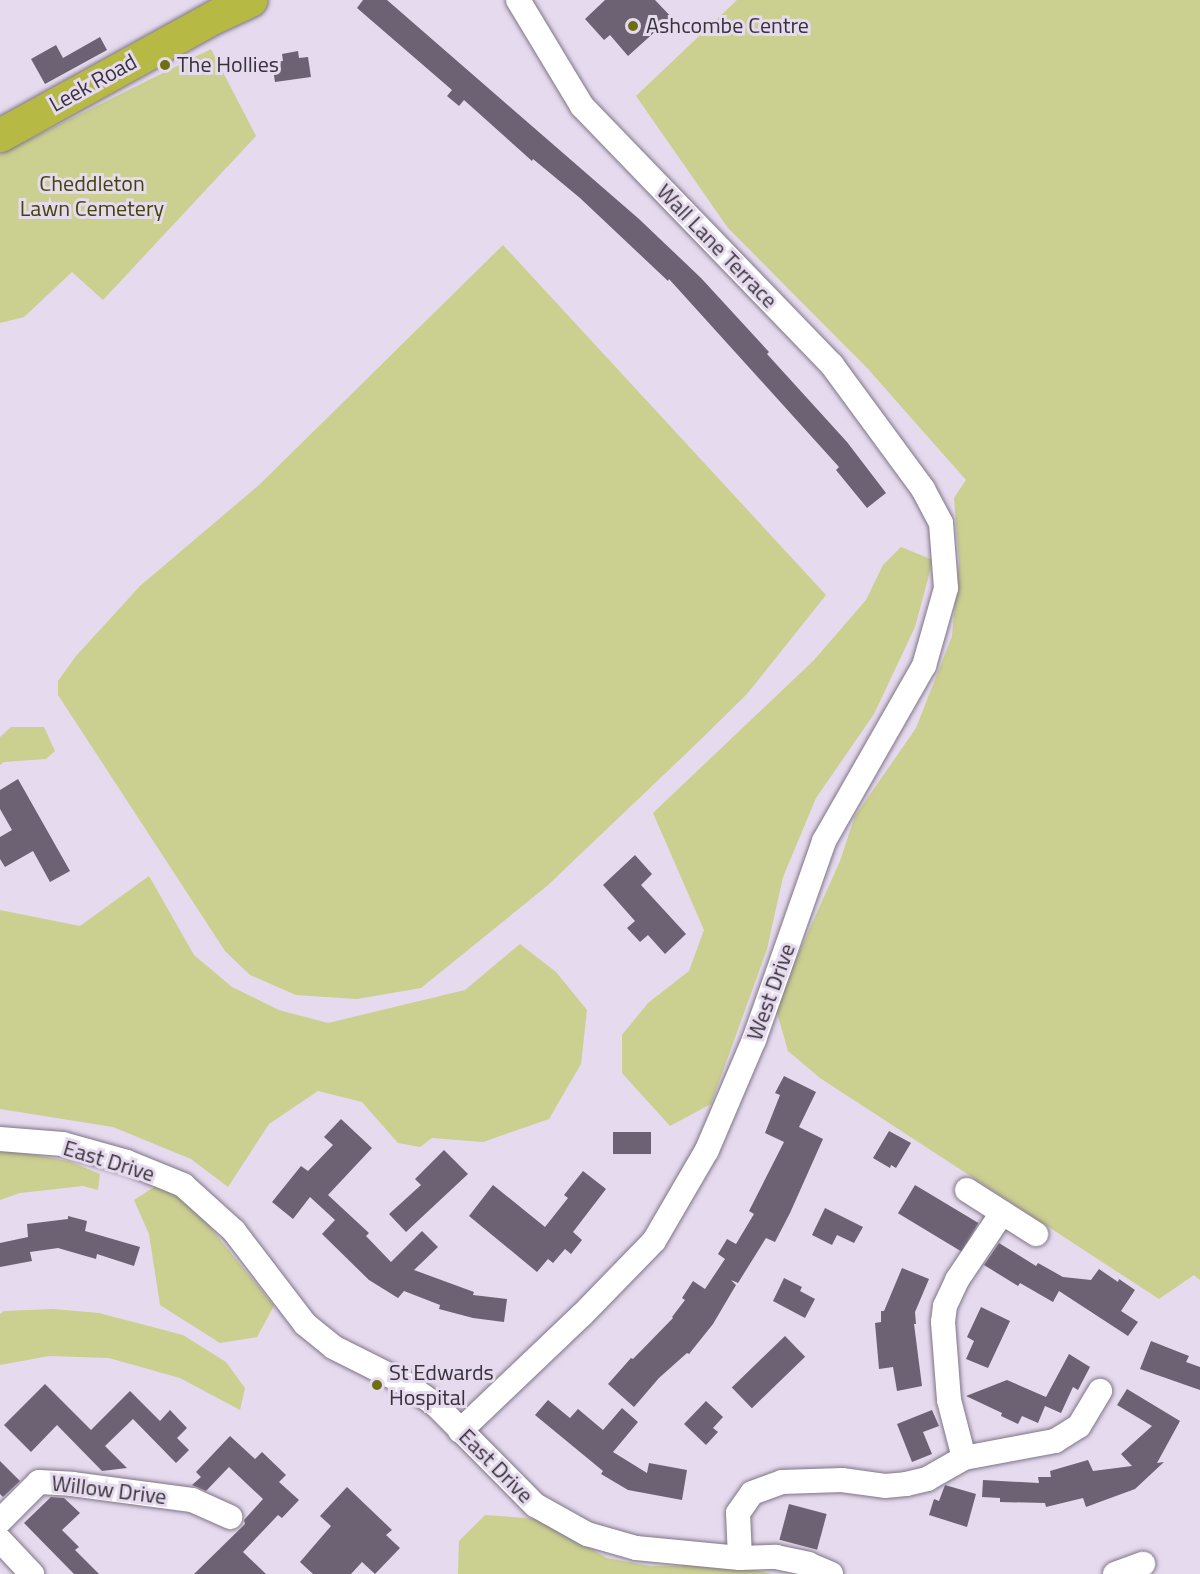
<!DOCTYPE html>
<style>
body{margin:0}
#map{position:relative;width:1200px;height:1574px;overflow:hidden;background:#e6daee;font-family:"Titillium Web",sans-serif}
div>[style]{position:absolute}
[style*='--x']{left:calc(var(--x)*1px);top:calc(var(--y)*1px);width:calc(var(--w)*1px);rotate:calc(var(--a)*1deg)}
.green>*{inset:0;background:#cbcf90}
.building>*{inset:0;background:#6c6274;transform-origin:0 0}
.roads{filter:drop-shadow(0 0 2px #7f7486) drop-shadow(0 0 2px #7f7486)}
.minor>*{height:24px;margin:-12px;padding:0 12px;transform-origin:12px;border-radius:12px;background:#fff}
.highway>*{height:33px;margin:-16.5px;padding:0 16.5px;transform-origin:16.5px;border-radius:16.5px;background:#b6b943}
.dots>*{width:16px;height:16px;translate:-50% -50%;box-sizing:border-box;border:3px solid #e6daee;border-radius:50%}
span{translate:-50% -50%;white-space:nowrap;text-align:center;line-height:1.15;-webkit-text-stroke:6px #e6daee;paint-order:stroke}
.poi-label{font-size:22px;color:#37323a}
.left{translate:0 -50%;text-align:left}
.street-label{font-size:22px;color:#37323a}
.park-label{font-size:22px;color:#434409}
</style>
<div id="map">
<div class="green">
<div style="clip-path:polygon(737px 0,1200px 0,1200px 1280px,1194px 1275px,1159px 1299px,820px 1078px,788px 1051px,775px 1006px,840px 861px,855px 816px,916px 728px,952px 636px,959px 561px,954px 498px,966px 480px,868px 369px,728px 228px,636px 96px)"></div>
<div style="clip-path:polygon(211px 49px,256px 136px,103px 300px,72px 272px,24px 317px,0 323px,0 154px)"></div>
<div style="clip-path:polygon(503px 245px,826px 595px,747px 694px,695px 745px,547px 886px,421px 988px,357px 999px,296px 995px,250px 975px,225px 951px,58px 695px,58px 681px,76px 656px,140px 586px,259px 485px)"></div>
<div style="clip-path:polygon(901px 547px,933px 560px,915px 627px,874px 714px,816px 798px,783px 877px,767px 949px,711px 1104px,670px 1126px,622px 1073px,622px 1035px,648px 1003px,689px 971px,704px 930px,653px 813px,814px 660px,866px 600px,883px 565px)"></div>
<div style="clip-path:polygon(11px 727px,44px 727px,55px 751px,46px 759px,4px 762px,0 765px,0 737px)"></div>
<div style="clip-path:polygon(149px 876px,194px 955px,232px 987px,279px 1010px,328px 1023px,465px 990px,520px 944px,556px 972px,587px 1010px,581px 1064px,549px 1119px,483px 1142px,432px 1138px,420px 1147px,398px 1143px,362px 1102px,318px 1091px,269px 1124px,228px 1187px,191px 1159px,113px 1127px,0 1109px,0 910px,80px 926px)"></div>
<div style="clip-path:polygon(0 1149px,69px 1161px,100px 1174px,98px 1190px,83px 1186px,20px 1193px,0 1200px)"></div>
<div style="clip-path:polygon(162px 1182px,197px 1211px,274px 1306px,257px 1337px,220px 1343px,160px 1305px,149px 1234px,134px 1200px)"></div>
<div style="clip-path:polygon(53px 1309px,99px 1313px,183px 1335px,226px 1362px,245px 1388px,240px 1410px,180px 1378px,109px 1358px,49px 1356px,0 1365px,0 1314px,4px 1311px)"></div>
<div style="clip-path:polygon(485px 1515px,539px 1519px,607px 1558px,650px 1566px,682px 1566px,686px 1554px,772px 1574px,458px 1574px,459px 1541px)"></div>
</div>
<div class="building">
<div style="clip-path:polygon(363px 0,387px 0,639px 219px,701px 278px,769px 352px,767px 354px,847px 442px,886px 493px,867px 508px,836px 470px,839px 467px,669px 279px,668px 281px,580px 198px,533px 159px,532px 161px,464px 100px,459px 106px,447px 96px,452px 90px,357px 8px)"></div>
<div style="clip-path:polygon(605px 0,655px 0,677px 23px,664px 35px,658px 29px,628px 56px,610px 35px,604px 40px,585px 19px)"></div>
<div style="clip-path:polygon(100px 37px,107px 50px,45px 84px,31px 59px,56px 45px,63px 58px)"></div>
<div style="clip-path:polygon(298px 51px,299px 58px,308px 57px,311px 77px,275px 82px,272px 62px,283px 61px,282px 54px)"></div>
<div style="clip-path:polygon(18px 779px,70px 871px,50px 882px,33px 851px,5px 867px,0 859px,0 837px,12px 830px,0 809px,0 790px)"></div>
<div style="clip-path:polygon(635px 855px,652px 874px,641px 885px,686px 934px,665px 954px,648px 935px,640px 942px,627px 928px,635px 921px,603px 885px)"></div>
<div style="clip-path:polygon(784px 1076px,816px 1092px,799px 1127px,823px 1139px,790px 1213px,775px 1242px,766px 1238px,738px 1283px,731px 1280px,736px 1285px,713px 1324px,689px 1354px,687px 1353px,659px 1378px,634px 1407px,608px 1384px,631px 1358px,633px 1359px,673px 1318px,672px 1317px,685px 1300px,682px 1298px,693px 1281px,705px 1289px,725px 1259px,718px 1254px,727px 1239px,736px 1244px,754px 1214px,749px 1211px,784px 1142px,765px 1133px,780px 1095px,775px 1093px)"></div>
<div style="clip-path:polygon(341px 1119px,372px 1148px,328px 1195px,369px 1233px,366px 1236px,391px 1262px,422px 1231px,438px 1247px,414px 1270px,474px 1292px,473px 1295px,507px 1299px,504px 1322px,473px 1318px,439px 1309px,440px 1305px,404px 1291px,398px 1298px,369px 1280px,322px 1234px,335px 1220px,310px 1197px,293px 1219px,272px 1202px,301px 1166px,308px 1171px,333px 1145px,324px 1137px)"></div>
<div style="clip-path:polygon(889px 1131px,911px 1143px,896px 1168px,891px 1165px,890px 1168px,873px 1158px)"></div>
<div style="left:613px;top:1132px;width:38px;height:22px"></div>
<div style="clip-path:polygon(444px 1150px,468px 1174px,406px 1232px,389px 1214px,421px 1185px,415px 1179px)"></div>
<div style="clip-path:polygon(583px 1171px,606px 1189px,573px 1232px,582px 1240px,571px 1254px,565px 1249px,553px 1263px,548px 1259px,537px 1272px,469px 1216px,493px 1185px,545px 1227px,568px 1198px,564px 1195px)"></div>
<div style="left:915px;top:1185px;width:74px;height:33px;rotate:31deg"></div>
<div style="clip-path:polygon(825px 1208px,863px 1227px,854px 1243px,837px 1235px,832px 1245px,812px 1235px)"></div>
<div style="clip-path:polygon(68px 1216px,87px 1221px,85px 1231px,140px 1247px,134px 1266px,97px 1254px,96px 1259px,58px 1248px,30px 1252px,32px 1261px,0 1267px,0 1243px,28px 1237px,27px 1224px,68px 1219px)"></div>
<div style="clip-path:polygon(999px 1243px,1036px 1266px,1038px 1263px,1063px 1277px,1091px 1280px,1099px 1269px,1118px 1282px,1119px 1279px,1135px 1290px,1121px 1311px,1138px 1322px,1128px 1336px,1059px 1291px,1053px 1302px,1020px 1283px,1018px 1286px,984px 1265px)"></div>
<div style="clip-path:polygon(902px 1268px,929px 1279px,915px 1312px,916px 1324px,914px 1324px,922px 1386px,897px 1391px,893px 1367px,879px 1369px,875px 1323px,881px 1322px,881px 1311px,884px 1311px)"></div>
<div style="clip-path:polygon(784px 1278px,802px 1287px,800px 1291px,815px 1299px,805px 1318px,773px 1301px)"></div>
<div style="clip-path:polygon(981px 1307px,1010px 1321px,988px 1368px,966px 1359px,974px 1341px,967px 1337px)"></div>
<div style="left:785px;top:1336px;width:29px;height:74px;rotate:46deg"></div>
<div style="clip-path:polygon(1151px 1341px,1189px 1356px,1186px 1362px,1200px 1367px,1200px 1390px,1140px 1369px)"></div>
<div style="clip-path:polygon(1069px 1354px,1090px 1367px,1078px 1390px,1073px 1387px,1061px 1413px,1045px 1406px,1038px 1423px,1022px 1416px,1018px 1424px,1001px 1416px,1002px 1413px,966px 1396px,1007px 1380px,1046px 1397px)"></div>
<div style="clip-path:polygon(45px 1384px,91px 1430px,130px 1391px,160px 1421px,170px 1410px,187px 1428px,177px 1438px,189px 1450px,176px 1463px,133px 1419px,105px 1446px,127px 1468px,102px 1471px,57px 1425px,31px 1452px,4px 1425px)"></div>
<div style="clip-path:polygon(1127px 1389px,1180px 1421px,1157px 1463px,1164px 1462px,1135px 1489px,1086px 1507px,1083px 1498px,1046px 1507px,1045px 1503px,1000px 1502px,1000px 1498px,982px 1497px,983px 1480px,1039px 1483px,1038px 1477px,1051px 1477px,1050px 1471px,1088px 1460px,1093px 1471px,1132px 1466px,1121px 1454px,1152px 1426px,1117px 1405px)"></div>
<div style="clip-path:polygon(548px 1400px,570px 1418px,578px 1409px,603px 1430px,622px 1408px,638px 1422px,613px 1452px,647px 1473px,649px 1463px,687px 1470px,682px 1500px,628px 1490px,601px 1474px,603px 1471px,535px 1415px)"></div>
<div style="clip-path:polygon(706px 1401px,723px 1417px,713px 1428px,718px 1432px,706px 1445px,684px 1424px)"></div>
<div style="clip-path:polygon(932px 1410px,939px 1426px,923px 1432px,932px 1454px,912px 1462px,897px 1424px)"></div>
<div style="clip-path:polygon(230px 1436px,255px 1459px,262px 1452px,286px 1475px,279px 1482px,299px 1500px,282px 1518px,278px 1515px,243px 1552px,266px 1574px,194px 1574px,245px 1524px,244px 1520px,263px 1499px,229px 1467px,206px 1491px,192px 1485px,201px 1477px,196px 1472px)"></div>
<div style="clip-path:polygon(0 1461px,20px 1481px,3px 1497px,0 1494px)"></div>
<div style="clip-path:polygon(945px 1485px,976px 1494px,967px 1527px,929px 1515px,934px 1499px,939px 1501px)"></div>
<div style="clip-path:polygon(347px 1487px,392px 1530px,386px 1535px,400px 1548px,375px 1574px,362px 1562px,351px 1574px,313px 1574px,300px 1562px,331px 1526px,320px 1516px)"></div>
<div style="clip-path:polygon(51px 1497px,64px 1498px,80px 1513px,62px 1530px,79px 1547px,75px 1550px,99px 1574px,74px 1574px,24px 1523px)"></div>
<div style="left:789px;top:1504px;width:39px;height:37px;rotate:15deg"></div>
</div>
<div class="roads">
<div class="minor">
<div style="--x:0;--y:1139;--w:63;--a:4.5"></div>
<div style="--x:63;--y:1144;--w:66;--a:15.7"></div>
<div style="--x:127;--y:1162;--w:61;--a:22.3"></div>
<div style="--x:183;--y:1185;--w:69;--a:42"></div>
<div style="--x:234;--y:1231;--w:117;--a:52.6"></div>
<div style="--x:305;--y:1324;--w:36;--a:39"></div>
<div style="--x:333;--y:1347;--w:78;--a:26.6"></div>
<div style="--x:403;--y:1382;--w:40;--a:34.9"></div>
<div style="--x:436;--y:1405;--w:141;--a:45.3"></div>
<div style="--x:535;--y:1505;--w:60;--a:29.1"></div>
<div style="--x:587;--y:1534;--w:51;--a:15.9"></div>
<div style="--x:636;--y:1548;--w:104;--a:5.5"></div>
<div style="--x:740;--y:1558;--w:36;--a:-2"></div>
<div style="--x:776;--y:1557;--w:33;--a:12"></div>
<div style="--x:808;--y:1564;--w:25;--a:23"></div>
<div style="--x:967;--y:1190;--w:82;--a:32.5"></div>
<div style="--x:460;--y:1431;--w:168;--a:-43.6"></div>
<div style="--x:582;--y:1315;--w:103;--a:-45.8"></div>
<div style="--x:654;--y:1241;--w:105;--a:-59.8"></div>
<div style="--x:707;--y:1150;--w:120;--a:-66.9"></div>
<div style="--x:754;--y:1040;--w:211;--a:-70.6"></div>
<div style="--x:824;--y:841;--w:202;--a:-60.3"></div>
<div style="--x:924;--y:666;--w:81;--a:-74.2"></div>
<div style="--x:946;--y:588;--w:65;--a:-94.4"></div>
<div style="--x:941;--y:523;--w:38;--a:-118"></div>
<div style="--x:923;--y:489;--w:154;--a:-126.3"></div>
<div style="--x:832;--y:365;--w:360;--a:-134"></div>
<div style="--x:582;--y:106;--w:124;--a:-121.1"></div>
<div style="--x:964;--y:1458;--w:93;--a:-10.6"></div>
<div style="--x:1055;--y:1441;--w:28;--a:-32"></div>
<div style="--x:1079;--y:1426;--w:41;--a:-59"></div>
<div style="--x:0;--y:1521;--w:55;--a:-45"></div>
<div style="--x:39;--y:1482;--w:33;--a:3"></div>
<div style="--x:72;--y:1484;--w:121;--a:7.6"></div>
<div style="--x:192;--y:1500;--w:42;--a:24.1"></div>
<div style="--x:0;--y:1540;--w:47;--a:46.7"></div>
<div style="--x:740;--y:1558;--w:45;--a:-92.5"></div>
<div style="--x:738;--y:1513;--w:24;--a:-55"></div>
<div style="--x:752;--y:1493;--w:32;--a:-20"></div>
<div style="--x:782;--y:1482;--w:60;--a:-1.9"></div>
<div style="--x:842;--y:1480;--w:43;--a:7.9"></div>
<div style="--x:885;--y:1486;--w:21;--a:-5"></div>
<div style="--x:906;--y:1484;--w:22;--a:-13"></div>
<div style="--x:927;--y:1479;--w:43;--a:-29.6"></div>
<div style="--x:964;--y:1458;--w:60;--a:-104.5"></div>
<div style="--x:949;--y:1400;--w:78;--a:-94.4"></div>
<div style="--x:943;--y:1322;--w:16;--a:-83"></div>
<div style="--x:945;--y:1306;--w:29;--a:-65"></div>
<div style="--x:957;--y:1280;--w:81;--a:-56.1"></div>
<div style="--x:1115;--y:1574;--w:30;--a:-20"></div>
</div>
<div class="highway">
<div style="--x:0;--y:135;--w:247;--a:-28.9"></div>
<div style="--x:216;--y:16;--w:38;--a:-25"></div>
</div>
</div>
<div class="dots">
<div style="left:633px;top:26px;background:#6e6f13"></div>
<div style="left:165px;top:65px;background:#6e6f13"></div>
<div style="left:377px;top:1385px;background:#6e6f13"></div>
</div>
<div class="poi-label">
<span class="left" style="left:646px;top:26px">Ashcombe Centre</span>
<span class="left" style="left:177px;top:65px">The Hollies</span>
<span class="left" style="left:389px;top:1385px">St Edwards<br>Hospital</span>
</div>
<div class="street-label">
<span style="left:93px;top:83px;rotate:-29deg">Leek Road</span>
<span style="left:717px;top:246px;rotate:46deg">Wall Lane Terrace</span>
<span style="left:771px;top:992px;rotate:-70deg">West Drive</span>
<span style="left:109px;top:1161px;rotate:17deg">East Drive</span>
<span style="left:496px;top:1466px;rotate:45deg">East Drive</span>
<span style="left:109px;top:1490px;rotate:7deg">Willow Drive</span>
</div>
<div class="park-label">
<span style="left:92px;top:196px">Cheddleton<br>Lawn Cemetery</span>
</div>
</div>
